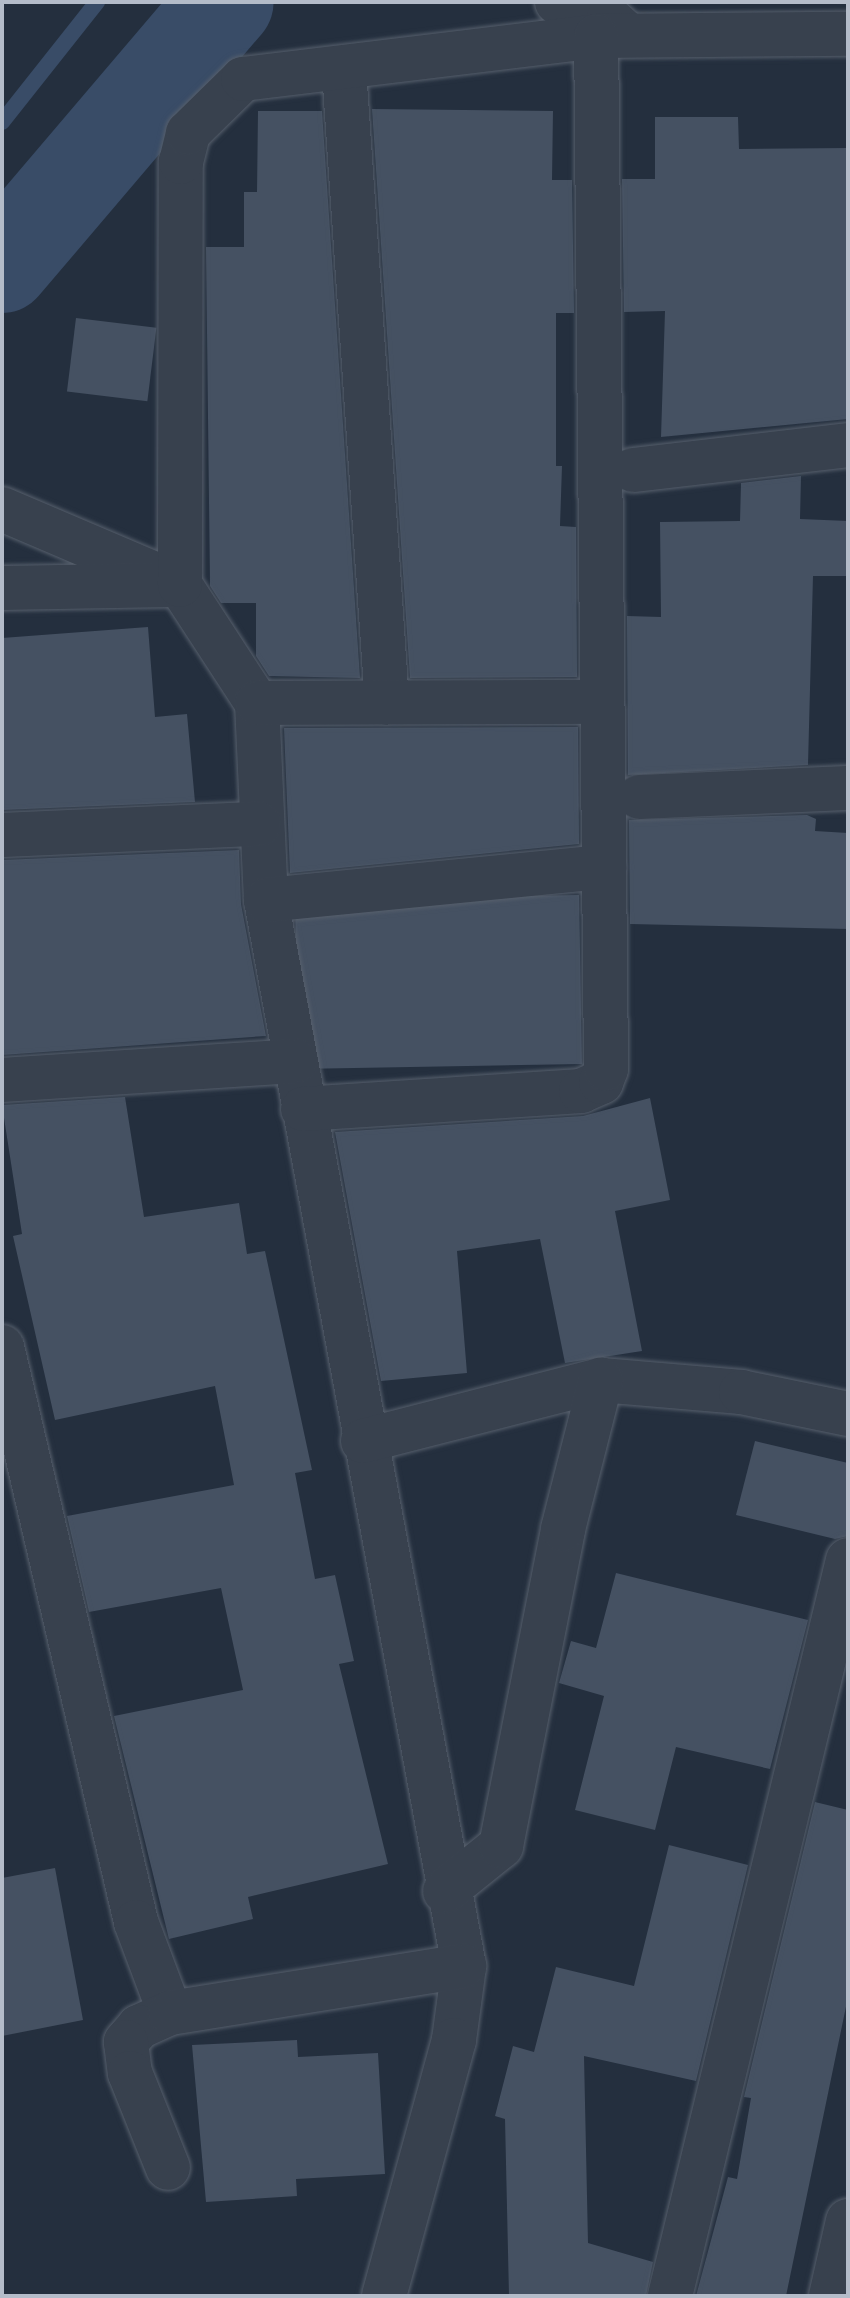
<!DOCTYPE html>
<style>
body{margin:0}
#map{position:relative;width:850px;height:2298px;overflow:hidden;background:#242f3e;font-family:Jost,sans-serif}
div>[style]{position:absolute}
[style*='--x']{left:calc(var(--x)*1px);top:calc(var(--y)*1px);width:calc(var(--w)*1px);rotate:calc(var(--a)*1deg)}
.stream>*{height:16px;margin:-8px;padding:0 8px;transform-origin:8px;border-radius:8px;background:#394c67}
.river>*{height:96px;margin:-48px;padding:0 48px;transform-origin:48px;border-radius:48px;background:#394c67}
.building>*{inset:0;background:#455162;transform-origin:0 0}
.roads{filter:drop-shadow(0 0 2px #565f6c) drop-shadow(0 0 2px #565f6c)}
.minor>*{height:44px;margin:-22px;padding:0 22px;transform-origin:22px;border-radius:22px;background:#38414e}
span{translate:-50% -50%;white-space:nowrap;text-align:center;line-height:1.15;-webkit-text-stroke:8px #1d2633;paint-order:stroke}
.frame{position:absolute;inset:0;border:4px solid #b4bcc9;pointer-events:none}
</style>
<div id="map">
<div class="stream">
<div style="--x:2;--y:122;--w:153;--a:-51.6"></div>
</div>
<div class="river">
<div style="--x:2;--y:265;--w:345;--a:-49.6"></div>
</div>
<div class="building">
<div style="clip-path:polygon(372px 109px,553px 111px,552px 180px,572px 180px,574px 313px,556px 313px,556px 466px,562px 466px,560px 526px,576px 527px,577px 677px,410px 678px)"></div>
<div style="clip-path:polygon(258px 111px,322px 111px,360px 678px,269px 676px,256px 656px,256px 603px,221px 603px,210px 586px,206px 247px,244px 247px,244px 192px,257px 192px)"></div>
<div style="clip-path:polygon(655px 117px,738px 117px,739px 149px,848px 148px,848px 419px,661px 437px,665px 311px,624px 312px,622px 179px,655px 179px)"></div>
<div style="left:76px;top:318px;width:81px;height:74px;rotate:7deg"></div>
<div style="clip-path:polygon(801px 476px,800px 519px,848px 521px,848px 576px,813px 576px,808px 765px,628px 775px,627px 616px,661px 617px,660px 522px,740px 521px,741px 483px)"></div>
<div style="clip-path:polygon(148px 627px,155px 717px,187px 714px,195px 802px,2px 810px,2px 638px)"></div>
<div style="clip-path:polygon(578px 727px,579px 844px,290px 873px,284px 728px)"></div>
<div style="clip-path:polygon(807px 815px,816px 819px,815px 831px,848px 833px,848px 929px,630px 924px,629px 820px)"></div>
<div style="clip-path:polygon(239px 850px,241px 904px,266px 1036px,2px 1055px,2px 860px)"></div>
<div style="left:579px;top:895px;width:169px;height:284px;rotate:89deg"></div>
<div style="clip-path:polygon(125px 1097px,144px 1217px,239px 1203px,247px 1254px,265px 1251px,312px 1470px,295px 1473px,315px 1579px,335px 1575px,354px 1661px,339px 1664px,388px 1864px,248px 1897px,253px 1919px,169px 1939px,114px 1716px,243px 1690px,221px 1588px,89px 1612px,67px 1516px,234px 1485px,215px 1386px,55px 1420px,13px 1236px,22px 1234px,2px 1105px)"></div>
<div style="clip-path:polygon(650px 1098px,670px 1200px,615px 1211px,642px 1351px,565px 1363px,540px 1239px,457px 1251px,467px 1373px,381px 1381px,335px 1132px,583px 1116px)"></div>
<div style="clip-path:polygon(755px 1441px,848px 1463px,848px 1536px,835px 1539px,736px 1515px)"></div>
<div style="clip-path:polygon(616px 1573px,808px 1620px,770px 1769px,676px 1747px,655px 1830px,575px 1810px,604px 1696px,559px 1683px,571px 1641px,596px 1648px)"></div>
<div style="clip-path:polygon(815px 1802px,848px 1810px,848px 1997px,786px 2296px,696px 2296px,728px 2177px,737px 2179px,751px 2098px,744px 2097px)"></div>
<div style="clip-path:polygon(669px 1845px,748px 1865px,696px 2081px,584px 2056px,588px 2243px,653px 2262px,646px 2296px,509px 2296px,505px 2119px,495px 2116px,513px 2046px,534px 2052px,556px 1967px,634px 1986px)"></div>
<div style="clip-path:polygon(55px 1868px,83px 2020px,2px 2036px,2px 1878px)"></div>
<div style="clip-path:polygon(297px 2040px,298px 2057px,378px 2053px,385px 2174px,296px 2179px,297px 2196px,206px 2202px,192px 2045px)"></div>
</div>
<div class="roads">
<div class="minor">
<div style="--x:557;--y:2;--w:54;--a:17.1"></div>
<div style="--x:609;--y:18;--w:25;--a:42"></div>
<div style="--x:344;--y:70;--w:634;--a:86.11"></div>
<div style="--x:633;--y:470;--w:216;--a:-6.6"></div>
<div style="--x:2;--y:509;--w:194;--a:23.1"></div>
<div style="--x:180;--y:585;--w:141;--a:56.9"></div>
<div style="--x:257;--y:703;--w:197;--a:87.4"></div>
<div style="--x:266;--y:900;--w:1084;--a:79.48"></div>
<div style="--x:464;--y:1966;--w:75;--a:97.7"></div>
<div style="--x:454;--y:2040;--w:265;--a:105.3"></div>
<div style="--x:2;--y:588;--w:178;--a:-1"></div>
<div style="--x:180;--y:585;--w:423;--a:-89.9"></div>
<div style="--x:181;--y:162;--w:30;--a:-76"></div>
<div style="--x:188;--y:133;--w:77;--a:-44.5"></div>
<div style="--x:243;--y:79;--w:356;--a:-6.9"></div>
<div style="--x:596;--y:36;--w:252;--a:-0.5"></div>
<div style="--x:257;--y:703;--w:342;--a:-0.2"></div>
<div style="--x:639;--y:797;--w:209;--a:-2.5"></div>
<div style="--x:2;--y:835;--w:257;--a:-2.5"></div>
<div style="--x:266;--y:900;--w:340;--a:-5.6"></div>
<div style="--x:2;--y:1080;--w:294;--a:-3.7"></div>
<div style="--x:303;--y:1109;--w:279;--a:-3.7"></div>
<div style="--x:581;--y:1091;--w:22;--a:-24"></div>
<div style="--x:601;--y:1082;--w:14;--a:-69"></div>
<div style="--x:606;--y:1069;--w:1033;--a:-90.55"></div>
<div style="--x:2;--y:1347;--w:590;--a:76.88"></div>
<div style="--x:136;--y:1922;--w:97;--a:69.5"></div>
<div style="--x:170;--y:2013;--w:34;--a:156"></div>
<div style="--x:139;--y:2027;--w:20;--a:131"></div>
<div style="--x:126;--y:2042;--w:31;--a:83"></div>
<div style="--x:130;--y:2073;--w:102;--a:68.2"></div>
<div style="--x:363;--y:1441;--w:246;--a:-14.4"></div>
<div style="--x:601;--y:1380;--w:141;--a:4.9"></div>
<div style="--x:741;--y:1392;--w:109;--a:11.6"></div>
<div style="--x:445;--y:1891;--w:72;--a:-38.8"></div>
<div style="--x:501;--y:1846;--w:323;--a:-78.9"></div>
<div style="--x:563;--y:1529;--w:154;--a:-75.7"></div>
<div style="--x:170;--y:2013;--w:298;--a:-9.1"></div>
<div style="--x:670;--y:2296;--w:757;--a:-76.4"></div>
<div style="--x:831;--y:2296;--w:77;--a:-77.2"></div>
</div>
</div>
<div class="frame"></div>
</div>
